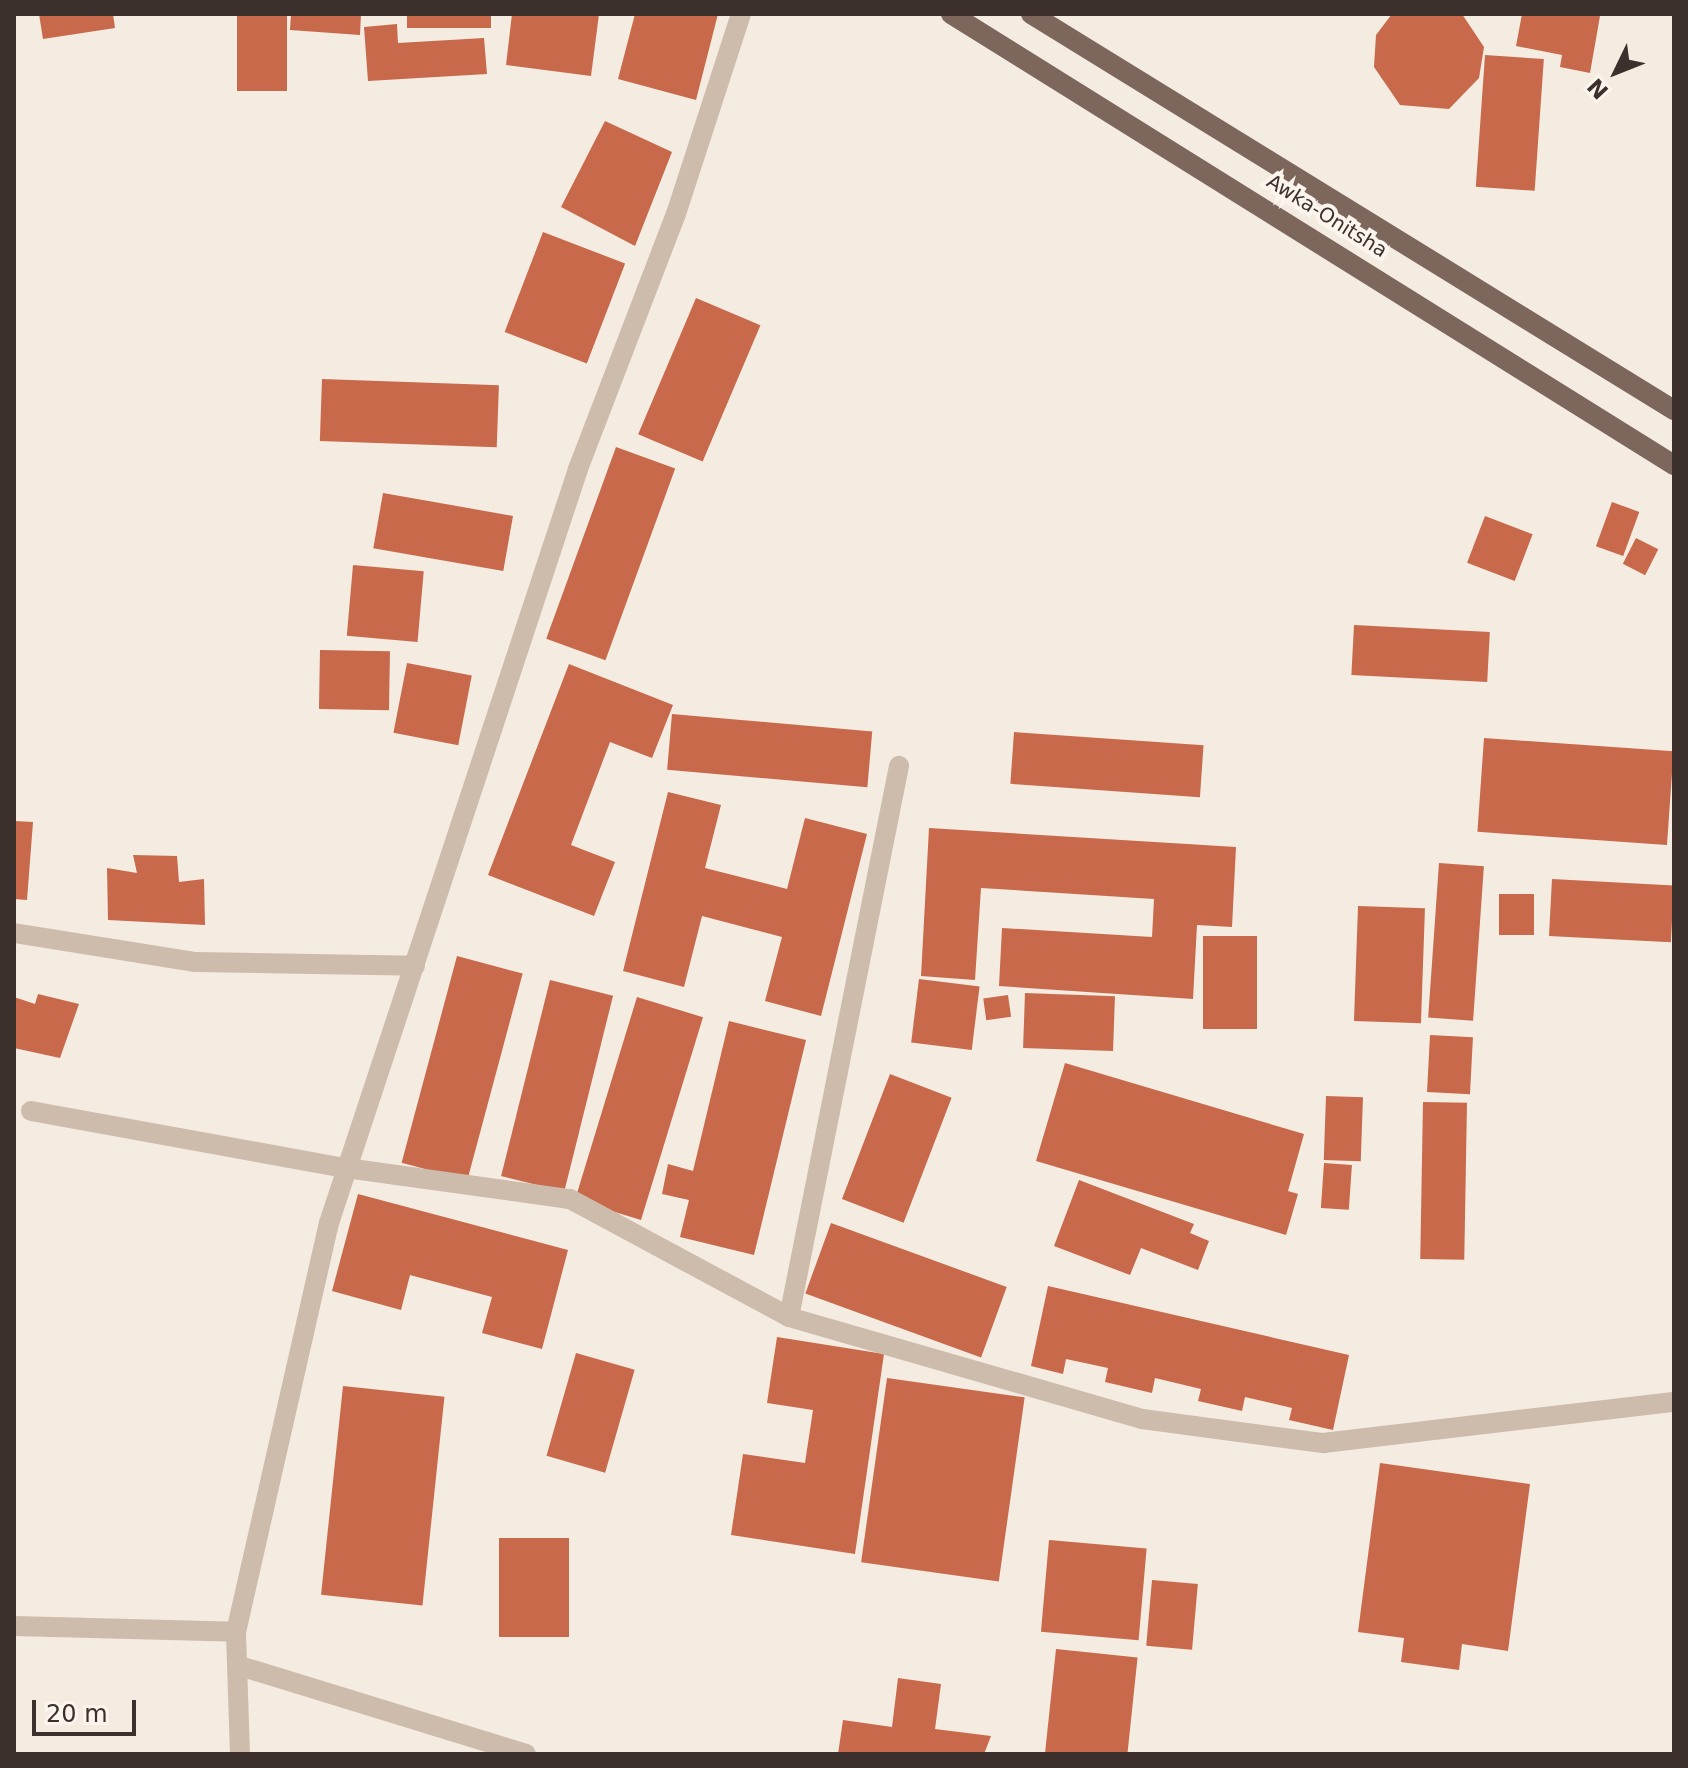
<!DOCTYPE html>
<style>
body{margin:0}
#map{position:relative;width:1688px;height:1768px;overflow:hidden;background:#f4ebe1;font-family:"DejaVu Sans",sans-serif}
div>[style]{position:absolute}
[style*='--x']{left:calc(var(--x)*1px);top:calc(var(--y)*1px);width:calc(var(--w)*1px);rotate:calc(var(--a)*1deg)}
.building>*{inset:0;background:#c8694b;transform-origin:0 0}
.minor>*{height:20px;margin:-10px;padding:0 10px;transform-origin:10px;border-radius:10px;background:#cdbbac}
.major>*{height:20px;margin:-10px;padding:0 10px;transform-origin:10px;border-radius:10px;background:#7d675c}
span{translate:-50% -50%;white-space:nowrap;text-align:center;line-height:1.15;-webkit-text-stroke:8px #fbf5ee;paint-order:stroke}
.street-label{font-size:20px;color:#3b302b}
.frame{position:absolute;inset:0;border:16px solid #3b302b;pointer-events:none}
.north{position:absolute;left:1576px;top:32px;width:80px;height:80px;-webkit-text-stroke:6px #fbf5ee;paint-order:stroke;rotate:227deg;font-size:22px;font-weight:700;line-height:32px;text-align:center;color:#3b302b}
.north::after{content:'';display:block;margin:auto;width:28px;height:36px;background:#3b302b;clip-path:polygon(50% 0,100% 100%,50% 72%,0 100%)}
.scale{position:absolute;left:32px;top:1700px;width:104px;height:36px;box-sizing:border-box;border:4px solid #3b302b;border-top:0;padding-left:10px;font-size:24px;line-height:28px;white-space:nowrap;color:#3b302b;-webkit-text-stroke:6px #fbf5ee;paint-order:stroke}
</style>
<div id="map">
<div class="building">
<div style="clip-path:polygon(39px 14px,113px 14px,115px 28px,43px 39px)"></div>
<div style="left:237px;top:14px;width:50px;height:77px"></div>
<div style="clip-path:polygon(291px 14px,361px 14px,360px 35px,290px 30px)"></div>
<div style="left:407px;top:14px;width:84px;height:14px"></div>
<div style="clip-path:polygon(512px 14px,599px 14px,591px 76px,506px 65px)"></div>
<div style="clip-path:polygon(635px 14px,718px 14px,696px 100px,618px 79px)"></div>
<div style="clip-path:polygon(1392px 14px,1462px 14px,1484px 47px,1479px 78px,1449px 109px,1400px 105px,1374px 67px,1376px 35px)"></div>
<div style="clip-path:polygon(1522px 14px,1600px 16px,1590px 73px,1560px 67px,1562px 55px,1516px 46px)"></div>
<div style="clip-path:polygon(397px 24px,398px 43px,484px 38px,487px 74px,368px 81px,364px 27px)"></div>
<div style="left:1485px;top:55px;width:59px;height:132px;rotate:4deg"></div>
<div style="clip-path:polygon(605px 121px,672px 152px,635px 246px,561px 207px)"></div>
<div style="left:543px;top:232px;width:88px;height:107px;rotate:21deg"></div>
<div style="left:696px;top:298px;width:70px;height:148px;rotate:23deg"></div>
<div style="left:322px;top:379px;width:177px;height:62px;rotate:2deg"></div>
<div style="left:616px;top:447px;width:63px;height:204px;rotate:20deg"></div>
<div style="left:383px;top:493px;width:132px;height:56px;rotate:10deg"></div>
<div style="left:1612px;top:502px;width:29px;height:47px;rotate:20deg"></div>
<div style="left:1485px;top:516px;width:51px;height:50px;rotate:21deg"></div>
<div style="left:1636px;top:538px;width:25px;height:29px;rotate:27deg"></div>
<div style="left:353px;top:565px;width:71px;height:71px;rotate:5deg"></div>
<div style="left:1354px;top:625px;width:136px;height:50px;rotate:3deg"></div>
<div style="left:320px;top:650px;width:70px;height:59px;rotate:1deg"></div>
<div style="left:407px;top:663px;width:66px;height:71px;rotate:11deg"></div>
<div style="clip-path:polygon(569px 664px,673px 705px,652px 758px,610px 742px,571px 845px,615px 862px,594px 916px,488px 875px)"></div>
<div style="left:672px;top:714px;width:201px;height:56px;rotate:5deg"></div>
<div style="left:1014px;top:732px;width:190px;height:52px;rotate:4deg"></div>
<div style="left:1484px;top:738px;width:190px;height:94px;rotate:4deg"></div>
<div style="clip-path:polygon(668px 792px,721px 805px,705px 868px,787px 889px,805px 818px,867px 834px,821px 1016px,765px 1001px,782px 937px,702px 916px,684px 987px,623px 971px)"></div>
<div style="clip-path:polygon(14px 821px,33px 822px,27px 900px,14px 899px)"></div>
<div style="clip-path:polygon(929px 828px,1236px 847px,1232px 927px,1197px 925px,1193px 999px,999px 986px,1002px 928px,1152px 937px,1154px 899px,981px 888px,975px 980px,921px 976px)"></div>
<div style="clip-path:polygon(133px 855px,177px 856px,179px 882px,204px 879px,205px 925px,108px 920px,107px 868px,137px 873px)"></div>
<div style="left:1439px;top:863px;width:45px;height:155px;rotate:4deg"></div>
<div style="left:1552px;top:879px;width:122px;height:57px;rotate:3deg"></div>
<div style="left:1499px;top:894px;width:35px;height:41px"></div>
<div style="left:1358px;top:906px;width:67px;height:115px;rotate:2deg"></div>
<div style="left:1203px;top:936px;width:54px;height:93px"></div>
<div style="left:457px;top:956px;width:68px;height:214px;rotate:15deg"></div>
<div style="left:919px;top:979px;width:61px;height:64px;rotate:7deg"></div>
<div style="left:550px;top:980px;width:65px;height:202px;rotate:14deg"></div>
<div style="left:1025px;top:993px;width:90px;height:55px;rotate:2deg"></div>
<div style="clip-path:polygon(38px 994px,79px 1004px,60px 1058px,14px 1048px,14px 997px,35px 1004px)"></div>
<div style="left:1008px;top:995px;width:22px;height:25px;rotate:82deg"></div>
<div style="left:637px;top:997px;width:69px;height:212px;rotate:17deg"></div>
<div style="clip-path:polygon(729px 1021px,806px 1040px,754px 1255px,680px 1237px,689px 1200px,662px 1194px,668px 1164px,693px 1171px)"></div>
<div style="left:1430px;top:1035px;width:43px;height:57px;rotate:3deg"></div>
<div style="clip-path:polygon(1065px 1063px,1304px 1134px,1288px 1191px,1298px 1194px,1286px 1235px,1036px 1161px)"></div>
<div style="left:890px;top:1074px;width:66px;height:134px;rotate:21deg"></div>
<div style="left:1326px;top:1096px;width:37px;height:64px;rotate:2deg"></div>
<div style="left:1423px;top:1102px;width:44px;height:157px;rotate:1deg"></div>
<div style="left:1324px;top:1163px;width:28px;height:45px;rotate:4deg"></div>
<div style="clip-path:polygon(1079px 1180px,1194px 1224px,1190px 1233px,1209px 1241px,1198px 1270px,1141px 1248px,1130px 1275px,1054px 1246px)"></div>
<div style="clip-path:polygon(358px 1194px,568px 1250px,542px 1349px,482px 1333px,492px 1297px,410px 1275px,401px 1310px,332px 1291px)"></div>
<div style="left:831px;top:1223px;width:187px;height:75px;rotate:20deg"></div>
<div style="clip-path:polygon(1048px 1286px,1349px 1355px,1333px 1430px,1289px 1420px,1292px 1408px,1245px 1397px,1242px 1411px,1198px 1401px,1201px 1389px,1155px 1378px,1152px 1393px,1105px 1382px,1108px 1368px,1066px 1359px,1063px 1374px,1031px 1366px)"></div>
<div style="clip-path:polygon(777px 1337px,884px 1354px,855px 1554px,731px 1535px,743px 1454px,805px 1463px,813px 1410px,767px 1403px)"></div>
<div style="left:576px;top:1353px;width:61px;height:107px;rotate:16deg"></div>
<div style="left:887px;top:1378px;width:139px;height:186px;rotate:8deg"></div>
<div style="left:343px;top:1386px;width:102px;height:210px;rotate:6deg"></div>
<div style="clip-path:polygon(1380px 1463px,1530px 1484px,1508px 1651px,1462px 1644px,1459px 1670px,1401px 1662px,1404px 1638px,1358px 1632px)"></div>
<div style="left:499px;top:1538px;width:70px;height:99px"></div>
<div style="left:1049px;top:1540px;width:98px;height:92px;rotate:5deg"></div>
<div style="left:1152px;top:1580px;width:46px;height:66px;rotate:5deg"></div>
<div style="left:1056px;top:1649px;width:82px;height:106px;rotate:6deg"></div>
<div style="clip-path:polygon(898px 1678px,941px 1684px,935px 1729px,991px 1736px,984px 1754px,838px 1754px,843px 1720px,892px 1727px)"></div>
</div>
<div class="minor">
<div style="--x:14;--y:933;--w:184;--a:9.1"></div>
<div style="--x:196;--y:962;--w:219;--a:1"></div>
<div style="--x:31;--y:1111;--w:320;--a:10.3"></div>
<div style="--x:346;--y:1168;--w:226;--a:7.9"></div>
<div style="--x:570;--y:1199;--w:249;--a:28.3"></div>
<div style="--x:789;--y:1317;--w:367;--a:16.1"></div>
<div style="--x:1142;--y:1419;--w:183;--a:7.6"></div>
<div style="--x:1323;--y:1443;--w:353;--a:-6.7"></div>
<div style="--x:789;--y:1317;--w:562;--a:-78.71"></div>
<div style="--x:14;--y:1626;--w:222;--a:1.5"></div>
<div style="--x:240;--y:1666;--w:299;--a:17.1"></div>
<div style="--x:240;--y:1754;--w:122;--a:-91.9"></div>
<div style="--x:236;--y:1632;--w:419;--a:-77.2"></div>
<div style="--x:329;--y:1223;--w:794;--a:-71.72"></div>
<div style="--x:578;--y:469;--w:273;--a:-69"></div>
<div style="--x:676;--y:214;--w:210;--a:-72"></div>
</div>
<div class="major">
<div style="--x:951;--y:14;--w:852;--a:31.96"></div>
<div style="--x:1031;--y:14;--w:755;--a:31.63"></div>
</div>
<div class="street-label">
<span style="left:1327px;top:216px;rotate:32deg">Awka-Onitsha</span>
</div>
<div class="frame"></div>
<div class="north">N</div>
<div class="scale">20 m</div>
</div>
